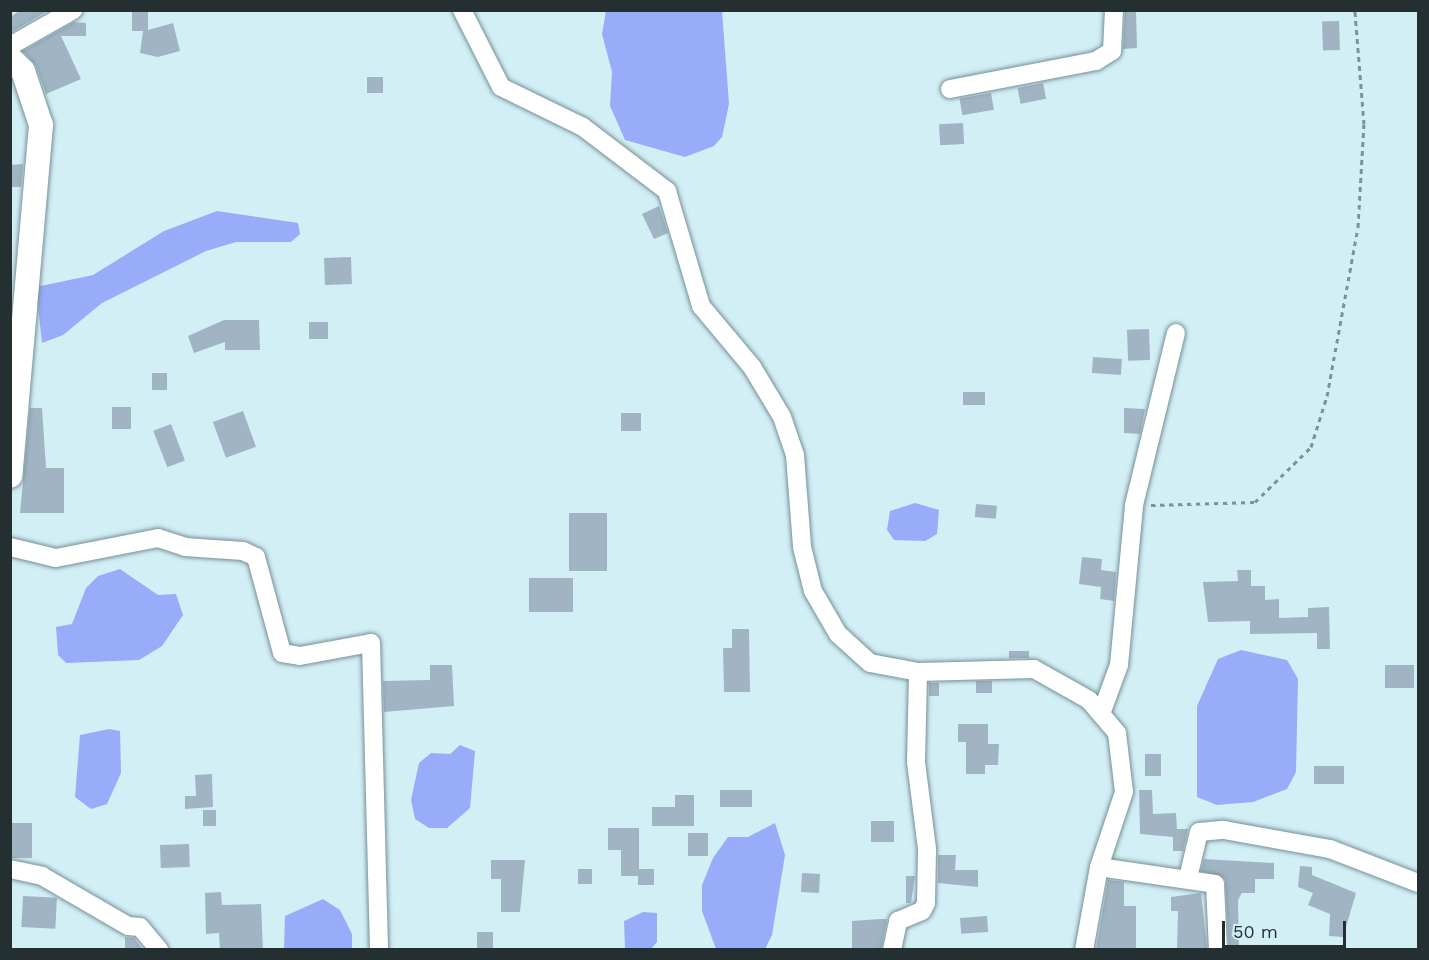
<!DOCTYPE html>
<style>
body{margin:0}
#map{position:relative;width:1429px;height:960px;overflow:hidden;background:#d3eff6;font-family:"Work Sans",sans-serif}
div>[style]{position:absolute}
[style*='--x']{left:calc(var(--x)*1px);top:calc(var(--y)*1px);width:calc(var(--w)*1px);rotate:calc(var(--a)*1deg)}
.water>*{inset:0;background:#98acfa}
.building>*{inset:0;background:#a1b4c4;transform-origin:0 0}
.path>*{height:3px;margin-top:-1.5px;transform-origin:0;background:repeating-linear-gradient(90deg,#7d9196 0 4.5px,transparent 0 9px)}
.roads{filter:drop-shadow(0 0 2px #759096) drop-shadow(0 0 2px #759096)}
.minor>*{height:18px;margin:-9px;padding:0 9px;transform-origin:9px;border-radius:9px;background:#fff}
.secondary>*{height:24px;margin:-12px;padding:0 12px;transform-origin:12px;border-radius:12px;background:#fff}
span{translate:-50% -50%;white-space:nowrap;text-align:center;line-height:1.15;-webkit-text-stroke:4.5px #d3eff6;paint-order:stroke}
.frame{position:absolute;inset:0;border:12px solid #242f32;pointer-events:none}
.scale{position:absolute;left:1222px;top:921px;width:124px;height:27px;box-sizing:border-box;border:3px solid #242f32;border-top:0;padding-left:8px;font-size:18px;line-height:21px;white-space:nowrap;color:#242f32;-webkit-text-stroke:4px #d3eff6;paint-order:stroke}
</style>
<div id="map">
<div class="water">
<div style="clip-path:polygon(606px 11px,722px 11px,729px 104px,722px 137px,714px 146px,685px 157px,625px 140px,610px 106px,612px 72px,602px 34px)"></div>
<div style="clip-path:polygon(217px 211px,298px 223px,300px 234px,291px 242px,236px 242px,206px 251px,102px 303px,63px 335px,42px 343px,36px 287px,93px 275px,164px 231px)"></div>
<div style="clip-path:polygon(915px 503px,939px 510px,937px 534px,925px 541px,894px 540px,887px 530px,890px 511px)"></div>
<div style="clip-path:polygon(120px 569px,158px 595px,176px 594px,183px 615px,162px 646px,139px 660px,66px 663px,58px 655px,56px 627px,72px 624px,86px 588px,98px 576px)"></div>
<div style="clip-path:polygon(1241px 650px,1287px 660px,1298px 679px,1296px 772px,1287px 789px,1253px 802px,1217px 805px,1197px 797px,1197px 706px,1218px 659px)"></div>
<div style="clip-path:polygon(109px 729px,120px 731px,121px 773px,107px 804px,91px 809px,75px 797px,80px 735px)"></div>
<div style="clip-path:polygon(460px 745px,475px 751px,470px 808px,447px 828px,429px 828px,415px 819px,411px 800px,419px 763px,431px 753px,450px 754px)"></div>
<div style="clip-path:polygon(775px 823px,785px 855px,772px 935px,765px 949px,716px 949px,702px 911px,702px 885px,713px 858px,728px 837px,748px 837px)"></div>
<div style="clip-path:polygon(323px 899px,340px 910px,352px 934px,352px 949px,284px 949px,285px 916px)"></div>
<div style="clip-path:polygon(643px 912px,657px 913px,657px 942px,651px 949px,625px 949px,624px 921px)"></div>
</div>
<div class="building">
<div style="clip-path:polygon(21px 10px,49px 10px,10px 33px,10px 17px)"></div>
<div style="clip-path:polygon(132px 10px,148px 10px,148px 30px,173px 23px,180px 51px,158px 57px,140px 53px,143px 31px,132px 31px)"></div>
<div style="clip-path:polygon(1125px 10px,1136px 10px,1137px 48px,1123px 49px)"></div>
<div style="left:1339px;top:21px;width:29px;height:17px;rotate:88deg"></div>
<div style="clip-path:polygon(74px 22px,86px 23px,86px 36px,61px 36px,81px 79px,46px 94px,36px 66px,23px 51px)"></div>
<div style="left:367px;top:77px;width:16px;height:16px"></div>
<div style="left:1043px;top:83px;width:16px;height:26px;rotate:79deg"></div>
<div style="left:991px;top:93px;width:17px;height:32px;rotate:80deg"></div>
<div style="left:963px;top:123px;width:21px;height:24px;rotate:87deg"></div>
<div style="clip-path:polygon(23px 164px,21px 187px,10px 187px,10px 165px)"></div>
<div style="clip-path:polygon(659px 206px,668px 233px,654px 239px,642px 214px)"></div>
<div style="left:351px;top:257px;width:27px;height:27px;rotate:88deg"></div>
<div style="clip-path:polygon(224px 320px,259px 320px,260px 350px,225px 350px,225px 342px,194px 353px,188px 336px)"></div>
<div style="left:328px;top:322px;width:17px;height:19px;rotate:90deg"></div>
<div style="left:1149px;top:329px;width:31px;height:22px;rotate:88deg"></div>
<div style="left:1093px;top:357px;width:29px;height:16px;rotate:4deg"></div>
<div style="left:152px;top:373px;width:15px;height:17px"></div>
<div style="left:963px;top:392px;width:22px;height:13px"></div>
<div style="left:112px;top:407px;width:19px;height:22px"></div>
<div style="clip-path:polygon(30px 408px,42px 408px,46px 468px,64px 468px,64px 513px,20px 513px)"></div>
<div style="clip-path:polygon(1124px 408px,1145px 409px,1140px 434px,1124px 433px)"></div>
<div style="left:243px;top:411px;width:38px;height:32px;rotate:70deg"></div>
<div style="left:621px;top:413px;width:20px;height:18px"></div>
<div style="left:171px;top:424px;width:39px;height:19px;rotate:69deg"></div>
<div style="left:976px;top:504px;width:21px;height:13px;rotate:5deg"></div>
<div style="left:569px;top:513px;width:38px;height:58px"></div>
<div style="clip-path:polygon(1082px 557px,1102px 559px,1101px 570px,1116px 572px,1114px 601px,1100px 599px,1101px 587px,1079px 584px)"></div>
<div style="clip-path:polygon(1237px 570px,1251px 570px,1251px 586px,1265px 586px,1265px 600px,1279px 599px,1279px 618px,1308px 617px,1308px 608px,1329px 607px,1330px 649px,1317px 649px,1317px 633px,1250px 634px,1250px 621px,1208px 622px,1203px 582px,1238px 581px)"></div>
<div style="left:573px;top:578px;width:34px;height:44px;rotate:90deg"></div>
<div style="clip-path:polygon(732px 629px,749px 629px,750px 692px,724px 692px,723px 648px,732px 648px)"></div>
<div style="left:1009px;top:651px;width:20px;height:7px"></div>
<div style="clip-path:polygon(430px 665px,452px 665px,454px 706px,384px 712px,383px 681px,430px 680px)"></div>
<div style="left:1385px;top:665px;width:29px;height:23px"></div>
<div style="left:992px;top:681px;width:12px;height:16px;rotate:90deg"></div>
<div style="left:929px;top:683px;width:10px;height:13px"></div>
<div style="clip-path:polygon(958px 724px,988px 724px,988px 744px,999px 744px,998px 765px,985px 765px,985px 774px,966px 774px,966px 742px,958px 742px)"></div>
<div style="left:1145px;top:754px;width:16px;height:22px"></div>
<div style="left:1314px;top:766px;width:30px;height:18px"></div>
<div style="clip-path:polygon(212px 774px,213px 807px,185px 809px,185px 796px,196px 796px,195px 775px)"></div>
<div style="left:720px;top:790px;width:32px;height:17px"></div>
<div style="clip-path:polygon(1139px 790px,1152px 790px,1153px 814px,1176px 813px,1177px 829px,1188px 829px,1183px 851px,1173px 851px,1173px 837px,1140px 834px)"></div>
<div style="clip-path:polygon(675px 795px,694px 795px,694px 826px,652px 826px,652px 807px,675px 807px)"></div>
<div style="left:203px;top:810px;width:13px;height:16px"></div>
<div style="left:871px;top:821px;width:23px;height:21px"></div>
<div style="left:10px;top:823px;width:22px;height:35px"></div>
<div style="clip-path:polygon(608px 828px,639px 828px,639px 869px,654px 869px,654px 885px,638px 885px,638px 876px,621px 876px,621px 850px,608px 850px)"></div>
<div style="left:688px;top:833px;width:20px;height:23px"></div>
<div style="left:189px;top:844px;width:23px;height:29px;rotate:88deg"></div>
<div style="clip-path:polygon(938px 855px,956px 855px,955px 870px,978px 870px,978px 887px,938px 883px)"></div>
<div style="clip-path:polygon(1204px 859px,1274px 863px,1274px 879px,1255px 879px,1255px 893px,1242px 893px,1238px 900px,1239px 948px,1229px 948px,1225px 879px,1201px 871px)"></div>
<div style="clip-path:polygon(491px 860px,525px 860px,520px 912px,501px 912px,501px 879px,491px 879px)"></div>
<div style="clip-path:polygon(1300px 866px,1312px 867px,1312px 875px,1356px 893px,1343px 937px,1329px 936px,1330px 914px,1308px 905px,1313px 893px,1298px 887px)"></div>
<div style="left:578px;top:869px;width:14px;height:15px"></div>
<div style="left:802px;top:873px;width:18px;height:19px;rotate:3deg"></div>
<div style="clip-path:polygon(906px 876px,915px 876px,911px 903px,906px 903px)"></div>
<div style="clip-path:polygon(1108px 880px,1124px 882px,1124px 906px,1136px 906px,1136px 950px,1096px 950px)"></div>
<div style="clip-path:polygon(221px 892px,222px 905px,261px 904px,263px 950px,220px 950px,219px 933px,206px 934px,205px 893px)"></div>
<div style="clip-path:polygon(1201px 893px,1207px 948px,1177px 948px,1178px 911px,1171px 911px,1171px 897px)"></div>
<div style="left:23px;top:896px;width:34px;height:31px;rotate:3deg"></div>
<div style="left:987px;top:916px;width:16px;height:27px;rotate:86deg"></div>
<div style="clip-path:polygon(880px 919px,887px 919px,881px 950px,852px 950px,852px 921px)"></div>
<div style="left:477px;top:932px;width:16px;height:18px"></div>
<div style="clip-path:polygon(125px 937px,134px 938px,143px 950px,125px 950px)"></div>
</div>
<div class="path">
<div style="--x:1151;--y:505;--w:104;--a:-1.7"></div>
<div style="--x:1255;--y:502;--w:78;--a:-44.5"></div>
<div style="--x:1311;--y:447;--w:53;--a:-72.6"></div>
<div style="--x:1327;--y:396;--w:172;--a:-79.6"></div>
<div style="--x:1358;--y:227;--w:103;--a:-86.7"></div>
<div style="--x:1364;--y:124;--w:113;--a:-94.6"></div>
</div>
<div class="roads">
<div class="minor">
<div style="--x:462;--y:10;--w:86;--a:63.1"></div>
<div style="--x:501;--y:87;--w:91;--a:26"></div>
<div style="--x:583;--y:127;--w:106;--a:37.3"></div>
<div style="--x:667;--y:191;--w:120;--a:73.5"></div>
<div style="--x:701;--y:306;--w:80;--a:50.1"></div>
<div style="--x:752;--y:367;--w:58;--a:59"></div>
<div style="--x:782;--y:417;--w:40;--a:71.1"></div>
<div style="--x:795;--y:455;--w:92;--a:85.6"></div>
<div style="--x:802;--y:547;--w:45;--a:76"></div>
<div style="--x:813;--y:591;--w:50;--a:59.8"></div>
<div style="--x:838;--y:634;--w:43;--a:42.2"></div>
<div style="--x:870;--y:663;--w:49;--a:10.6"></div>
<div style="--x:918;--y:672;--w:116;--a:-1.5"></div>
<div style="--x:1034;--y:669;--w:63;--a:29.4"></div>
<div style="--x:1089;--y:700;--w:43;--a:49.7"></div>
<div style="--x:1117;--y:733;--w:59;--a:83.2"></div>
<div style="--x:1124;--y:792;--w:79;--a:108.4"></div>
<div style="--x:1099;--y:867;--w:84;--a:100.2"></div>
<div style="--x:10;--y:46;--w:73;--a:-29.7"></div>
<div style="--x:950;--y:89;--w:149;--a:-10.9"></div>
<div style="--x:1096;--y:61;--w:19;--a:-32"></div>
<div style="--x:1112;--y:51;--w:41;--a:-87.2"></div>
<div style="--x:10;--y:547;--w:47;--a:13.4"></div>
<div style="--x:56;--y:558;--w:104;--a:-11.1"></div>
<div style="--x:158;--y:538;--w:28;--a:18"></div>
<div style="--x:185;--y:547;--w:58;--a:3.9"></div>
<div style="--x:243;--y:551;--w:14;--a:25"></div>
<div style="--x:256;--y:557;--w:99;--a:74.8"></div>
<div style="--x:282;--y:653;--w:18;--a:9"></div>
<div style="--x:300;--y:656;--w:72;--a:-10.4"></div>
<div style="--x:371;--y:643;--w:307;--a:88.5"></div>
<div style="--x:1101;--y:714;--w:52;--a:-69.8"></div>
<div style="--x:1119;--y:665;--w:161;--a:-84.6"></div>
<div style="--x:1134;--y:505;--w:177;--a:-76.3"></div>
<div style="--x:1099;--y:867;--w:117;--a:8.3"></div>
<div style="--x:1215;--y:884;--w:66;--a:87.4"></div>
<div style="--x:10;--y:869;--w:33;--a:12"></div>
<div style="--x:42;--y:876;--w:99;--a:30.2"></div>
<div style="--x:128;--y:926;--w:12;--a:5"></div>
<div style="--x:140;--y:927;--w:30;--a:50"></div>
<div style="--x:1188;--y:878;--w:47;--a:-76.6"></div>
<div style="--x:1199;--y:832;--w:25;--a:-5"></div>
<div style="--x:1224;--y:830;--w:108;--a:10.2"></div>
<div style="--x:1330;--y:849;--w:94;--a:21.1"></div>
<div style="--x:892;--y:950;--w:30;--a:-78"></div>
<div style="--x:898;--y:921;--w:26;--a:-23"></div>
<div style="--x:922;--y:911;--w:9;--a:-63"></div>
<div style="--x:926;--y:903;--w:54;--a:-88.9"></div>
<div style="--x:927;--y:849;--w:88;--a:-97.2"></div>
<div style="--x:916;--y:762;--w:90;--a:-88.7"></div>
</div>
<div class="secondary">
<div style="--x:10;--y:58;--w:18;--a:45"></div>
<div style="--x:23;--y:71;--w:57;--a:71.6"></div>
<div style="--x:41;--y:125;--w:352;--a:95"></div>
</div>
</div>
<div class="frame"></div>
<div class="scale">50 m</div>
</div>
